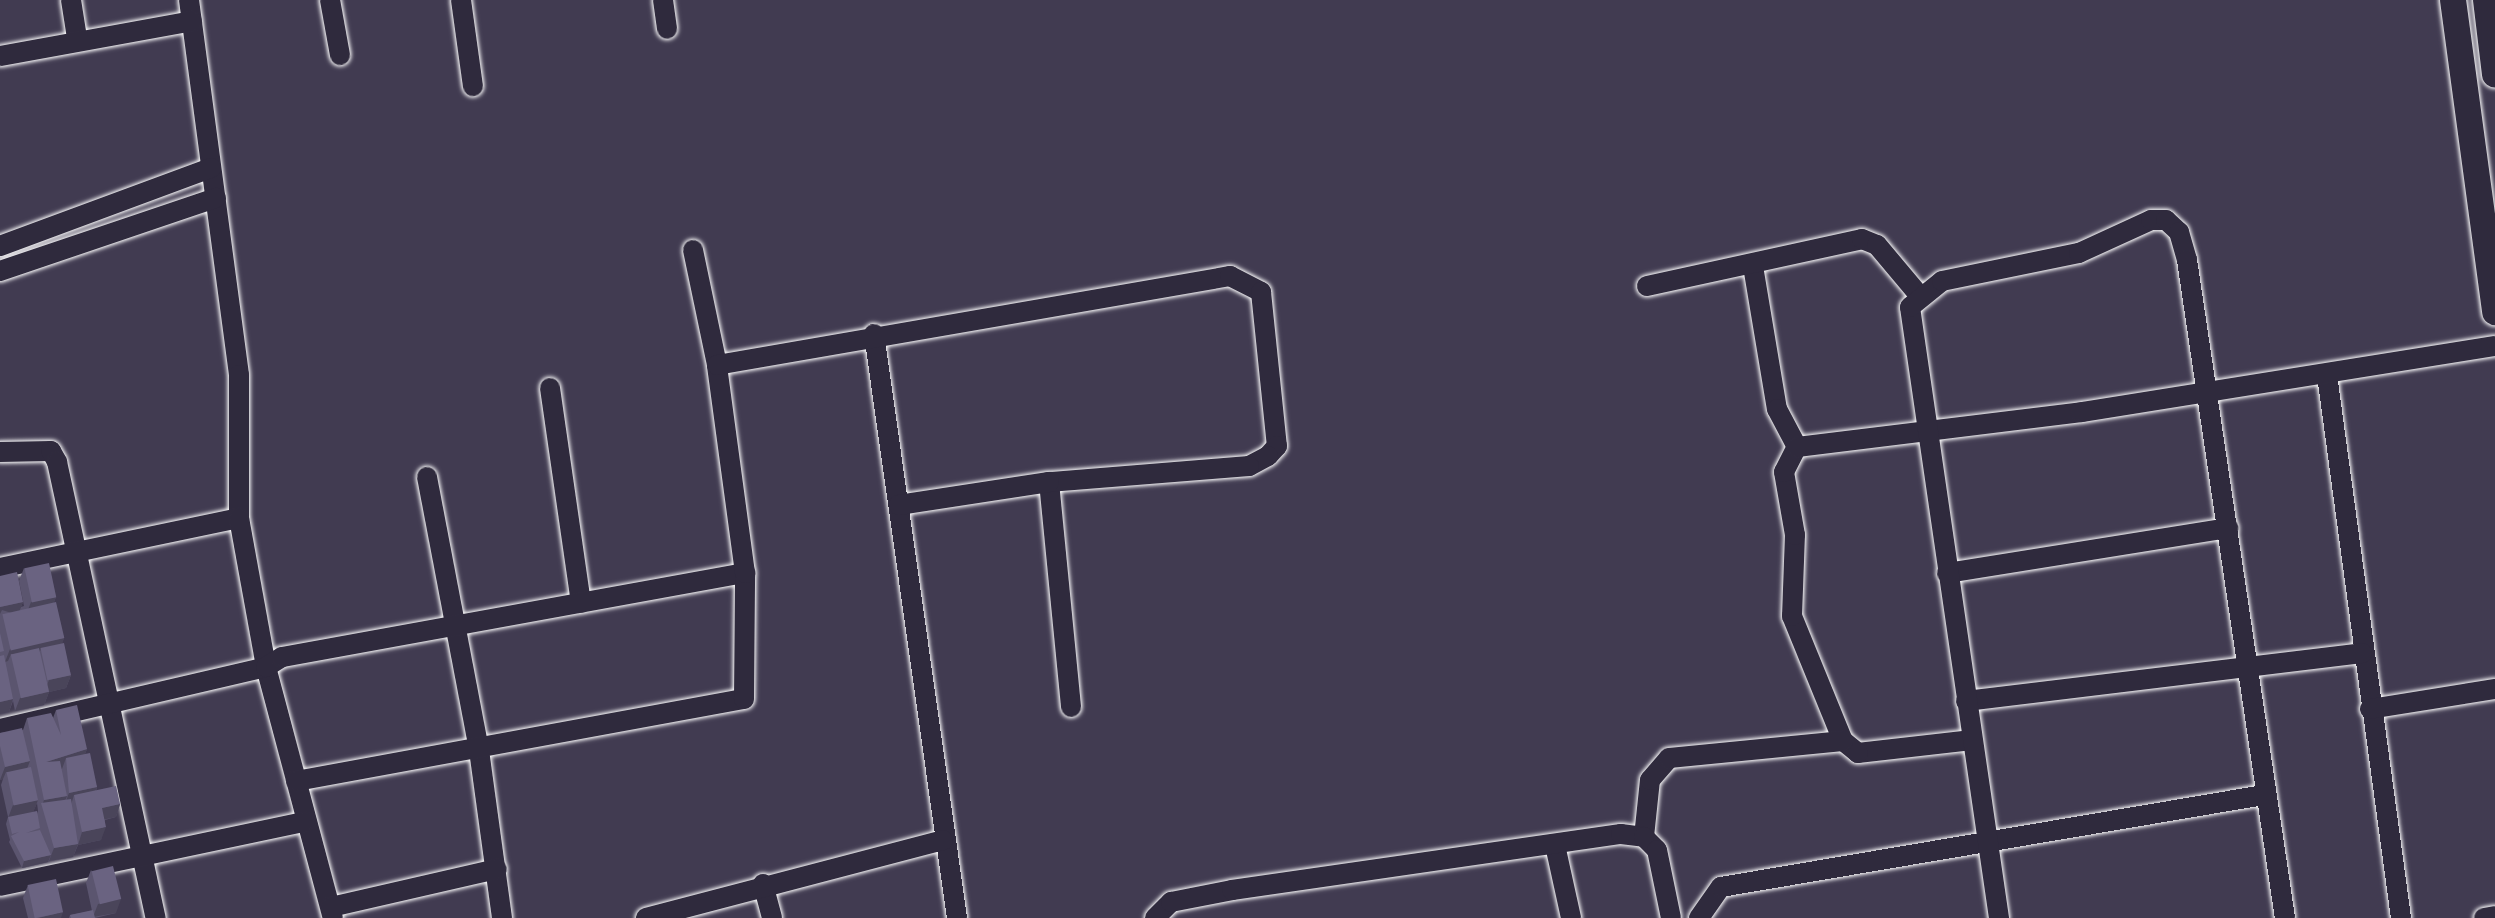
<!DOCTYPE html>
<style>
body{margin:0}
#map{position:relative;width:2495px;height:918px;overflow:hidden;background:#413b51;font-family:"Shantell Sans",sans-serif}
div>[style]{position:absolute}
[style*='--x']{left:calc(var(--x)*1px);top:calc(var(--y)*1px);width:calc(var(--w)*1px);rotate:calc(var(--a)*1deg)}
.roads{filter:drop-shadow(0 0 2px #fff) drop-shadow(0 0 2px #fff)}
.minor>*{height:20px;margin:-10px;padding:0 10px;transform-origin:10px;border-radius:10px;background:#2f2a3d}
.major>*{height:26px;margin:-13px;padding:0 13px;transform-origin:13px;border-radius:13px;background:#2f2a3d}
.wall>*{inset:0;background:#5b556f}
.shaded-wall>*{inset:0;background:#4a455a}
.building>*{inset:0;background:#6a6381;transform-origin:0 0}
span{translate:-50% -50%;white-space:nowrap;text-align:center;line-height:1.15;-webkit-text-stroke:6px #2f2a3d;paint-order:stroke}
</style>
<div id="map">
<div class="roads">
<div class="minor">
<div style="--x:71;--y:0;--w:39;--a:81"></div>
<div style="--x:189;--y:0;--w:378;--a:82.4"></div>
<div style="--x:239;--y:375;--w:143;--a:90"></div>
<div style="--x:330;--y:0;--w:56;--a:79.7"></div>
<div style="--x:461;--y:0;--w:87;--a:82.1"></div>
<div style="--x:663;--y:0;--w:29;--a:82"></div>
<div style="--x:0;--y:56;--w:195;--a:-10.3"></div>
<div style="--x:0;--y:246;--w:225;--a:-20.3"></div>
<div style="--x:693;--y:250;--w:117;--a:78.2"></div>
<div style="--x:1753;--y:266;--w:145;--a:80.5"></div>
<div style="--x:1777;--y:409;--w:43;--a:62.2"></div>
<div style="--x:0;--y:271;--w:228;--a:-18.7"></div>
<div style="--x:1647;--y:286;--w:220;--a:-12.3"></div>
<div style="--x:1862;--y:239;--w:16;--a:22"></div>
<div style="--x:1877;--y:245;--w:65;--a:50"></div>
<div style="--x:874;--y:334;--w:590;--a:81.91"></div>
<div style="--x:2327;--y:375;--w:548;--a:82.24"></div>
<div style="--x:550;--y:388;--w:217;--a:81.8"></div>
<div style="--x:0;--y:452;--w:51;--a:-1.1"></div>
<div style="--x:51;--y:451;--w:13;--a:61"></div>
<div style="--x:57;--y:462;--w:467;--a:77.8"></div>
<div style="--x:427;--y:477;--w:278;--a:79.2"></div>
<div style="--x:479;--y:750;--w:170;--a:82.2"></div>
<div style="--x:1049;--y:482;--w:226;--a:84.4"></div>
<div style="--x:0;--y:568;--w:244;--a:-11.8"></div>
<div style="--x:239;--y:518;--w:151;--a:79.7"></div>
<div style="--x:266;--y:667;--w:260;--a:75.1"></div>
<div style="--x:1947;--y:573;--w:285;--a:-9.1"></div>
<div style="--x:1966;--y:701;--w:399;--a:-6.9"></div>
<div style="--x:2370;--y:709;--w:127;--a:-9.1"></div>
<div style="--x:0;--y:729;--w:273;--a:-13.1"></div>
<div style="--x:266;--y:667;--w:19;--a:-32"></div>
<div style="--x:282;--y:657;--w:471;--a:-10.3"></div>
<div style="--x:1972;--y:740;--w:115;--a:173.5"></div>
<div style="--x:1858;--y:753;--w:19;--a:-141"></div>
<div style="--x:1843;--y:741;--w:135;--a:-112.2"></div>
<div style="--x:1792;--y:616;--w:81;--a:-87.9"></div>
<div style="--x:1795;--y:535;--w:64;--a:-99.9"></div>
<div style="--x:1784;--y:472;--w:28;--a:-63"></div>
<div style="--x:1797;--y:447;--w:287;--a:-7"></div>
<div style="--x:2082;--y:412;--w:418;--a:-9.1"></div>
<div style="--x:296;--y:781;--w:455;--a:-10.4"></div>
<div style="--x:744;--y:699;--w:126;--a:-89.5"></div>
<div style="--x:745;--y:573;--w:210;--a:-97.7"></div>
<div style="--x:717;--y:365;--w:521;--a:-9.84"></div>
<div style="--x:1230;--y:276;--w:35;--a:27"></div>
<div style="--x:1261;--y:292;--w:155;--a:84.1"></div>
<div style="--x:1277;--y:446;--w:13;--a:132"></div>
<div style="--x:1268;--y:456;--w:21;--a:152"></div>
<div style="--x:1249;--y:466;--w:201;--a:175.4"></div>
<div style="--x:1049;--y:482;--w:152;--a:171.3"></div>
<div style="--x:1644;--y:837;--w:57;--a:-84"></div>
<div style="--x:1650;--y:780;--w:29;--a:-49"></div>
<div style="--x:1669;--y:758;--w:175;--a:-5.6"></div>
<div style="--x:1555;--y:845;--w:75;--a:77.6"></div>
<div style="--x:763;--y:884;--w:35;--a:75"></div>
<div style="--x:0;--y:886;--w:311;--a:-11.9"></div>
<div style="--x:331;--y:907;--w:170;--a:-12.9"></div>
<div style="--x:646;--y:918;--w:307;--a:-14.7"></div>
<div style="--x:1155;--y:918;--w:23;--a:-45"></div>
<div style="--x:1171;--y:902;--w:62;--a:-11.1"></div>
<div style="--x:1232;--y:890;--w:393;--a:-8.2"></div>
<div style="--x:1621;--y:834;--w:23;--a:7"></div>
<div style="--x:1644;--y:837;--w:18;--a:45"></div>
<div style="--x:1657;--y:850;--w:69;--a:78.4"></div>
<div style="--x:1699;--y:918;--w:38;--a:-55"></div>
<div style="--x:1721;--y:887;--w:551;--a:-9.62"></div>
<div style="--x:1999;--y:918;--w:617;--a:-98.29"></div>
<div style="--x:1910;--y:307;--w:41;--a:-39.1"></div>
<div style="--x:1942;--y:281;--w:140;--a:-11.6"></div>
<div style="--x:2079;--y:253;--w:79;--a:-24.6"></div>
<div style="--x:2151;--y:220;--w:15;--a:0"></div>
<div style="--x:2166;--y:220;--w:18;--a:43"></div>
<div style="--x:2179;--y:232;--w:29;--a:74"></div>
<div style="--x:2187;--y:260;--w:665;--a:81.53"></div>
<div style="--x:2484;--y:918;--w:11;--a:-10"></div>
</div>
<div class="major">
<div style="--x:2453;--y:0;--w:315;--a:82.3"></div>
<div style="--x:2486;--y:0;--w:75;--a:83.1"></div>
</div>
</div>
<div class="wall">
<div style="clip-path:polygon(24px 568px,56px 597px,54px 602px,64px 638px,62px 643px,71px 675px,66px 688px,49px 692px,44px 705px,15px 711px,13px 701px,9px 712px,0 714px,0 576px,23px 602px,21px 607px,24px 606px,19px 581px)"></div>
<div style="clip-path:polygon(evenodd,56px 710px,87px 749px,85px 754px,97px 787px,96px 791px,120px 804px,116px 817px,105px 820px,101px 840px,78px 845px,73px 857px,49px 861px,48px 862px,22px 868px,9px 842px,10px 840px,6px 824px,8px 817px,1px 785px,3px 779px,0 780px,0 733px,23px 730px,27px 718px,53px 718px,56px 710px,37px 803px,38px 811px,37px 814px,33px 812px,37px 803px)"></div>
<div style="clip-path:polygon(91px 870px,116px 913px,95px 918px,69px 918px,70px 915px,92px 911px,86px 883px)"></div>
<div style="clip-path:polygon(28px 885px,61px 918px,28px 918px,23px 898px)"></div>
</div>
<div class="shaded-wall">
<div style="clip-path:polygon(56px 597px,51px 610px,26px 615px,31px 602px)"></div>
<div style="clip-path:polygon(23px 602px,18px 615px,2px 610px,0 614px,0 607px)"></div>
<div style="clip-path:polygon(64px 638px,60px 651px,41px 648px,39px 655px,11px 654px,8px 661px,5px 662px,10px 649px)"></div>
<div style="clip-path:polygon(71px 675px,66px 688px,49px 692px,44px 705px,15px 711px,20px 698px,44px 693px,49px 680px)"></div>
<div style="clip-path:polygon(13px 699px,9px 712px,0 714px,0 702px)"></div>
<div style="clip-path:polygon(87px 749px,82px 762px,66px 758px,62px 769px,46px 762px)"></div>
<div style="clip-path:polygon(30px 761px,25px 774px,6px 772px,3px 779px,0 780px,5px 767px)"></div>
<div style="clip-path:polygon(97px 787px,92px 800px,74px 795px,71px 805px,64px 806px,69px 793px)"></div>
<div style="clip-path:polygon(67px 796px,62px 809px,42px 806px,44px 800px)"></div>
<div style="clip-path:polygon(38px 800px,33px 813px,8px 818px,13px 805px)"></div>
<div style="clip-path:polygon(120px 804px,116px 817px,97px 821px,102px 808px)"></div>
<div style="clip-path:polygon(106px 827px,101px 840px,78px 845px,82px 832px)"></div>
<div style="clip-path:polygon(78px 844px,73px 857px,49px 861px,54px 848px)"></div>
<div style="clip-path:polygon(51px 855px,48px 862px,22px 868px,24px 861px)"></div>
<div style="clip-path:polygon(121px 899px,116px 913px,93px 917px,98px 904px)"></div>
<div style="clip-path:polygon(63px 912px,61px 918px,38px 918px)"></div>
</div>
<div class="building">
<div style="left:49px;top:563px;width:35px;height:25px;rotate:78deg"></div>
<div style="clip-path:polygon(17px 572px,23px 602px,0 607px,0 576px)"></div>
<div style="left:56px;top:602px;width:37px;height:55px;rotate:77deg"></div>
<div style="clip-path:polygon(0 633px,4px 651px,0 652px)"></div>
<div style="left:64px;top:643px;width:33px;height:24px;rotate:78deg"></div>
<div style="left:39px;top:648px;width:45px;height:29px;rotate:77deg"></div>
<div style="clip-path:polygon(4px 655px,13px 699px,0 702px,0 656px)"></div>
<div style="clip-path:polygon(77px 705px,87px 749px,46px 762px,60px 761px,67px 796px,44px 800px,27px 718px,51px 713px,61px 735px,56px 710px)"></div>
<div style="clip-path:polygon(22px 728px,30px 761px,5px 767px,0 746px,0 733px)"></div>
<div style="clip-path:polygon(90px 753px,97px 787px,69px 793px,66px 758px)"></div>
<div style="left:31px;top:767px;width:34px;height:25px;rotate:78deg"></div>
<div style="clip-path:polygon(116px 786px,120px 804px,102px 808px,106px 827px,82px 832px,74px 795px)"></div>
<div style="clip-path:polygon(71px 799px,78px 844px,54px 848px,41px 803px)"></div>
<div style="clip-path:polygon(37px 811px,40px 828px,26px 833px,40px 830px,51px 855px,24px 861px,11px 836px,19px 832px,12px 834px,8px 817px)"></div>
<div style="left:113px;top:866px;width:34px;height:22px;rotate:76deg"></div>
<div style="left:56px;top:879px;width:34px;height:29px;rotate:78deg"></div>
<div style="clip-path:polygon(93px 910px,95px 918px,71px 918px,70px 915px)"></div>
</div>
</div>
